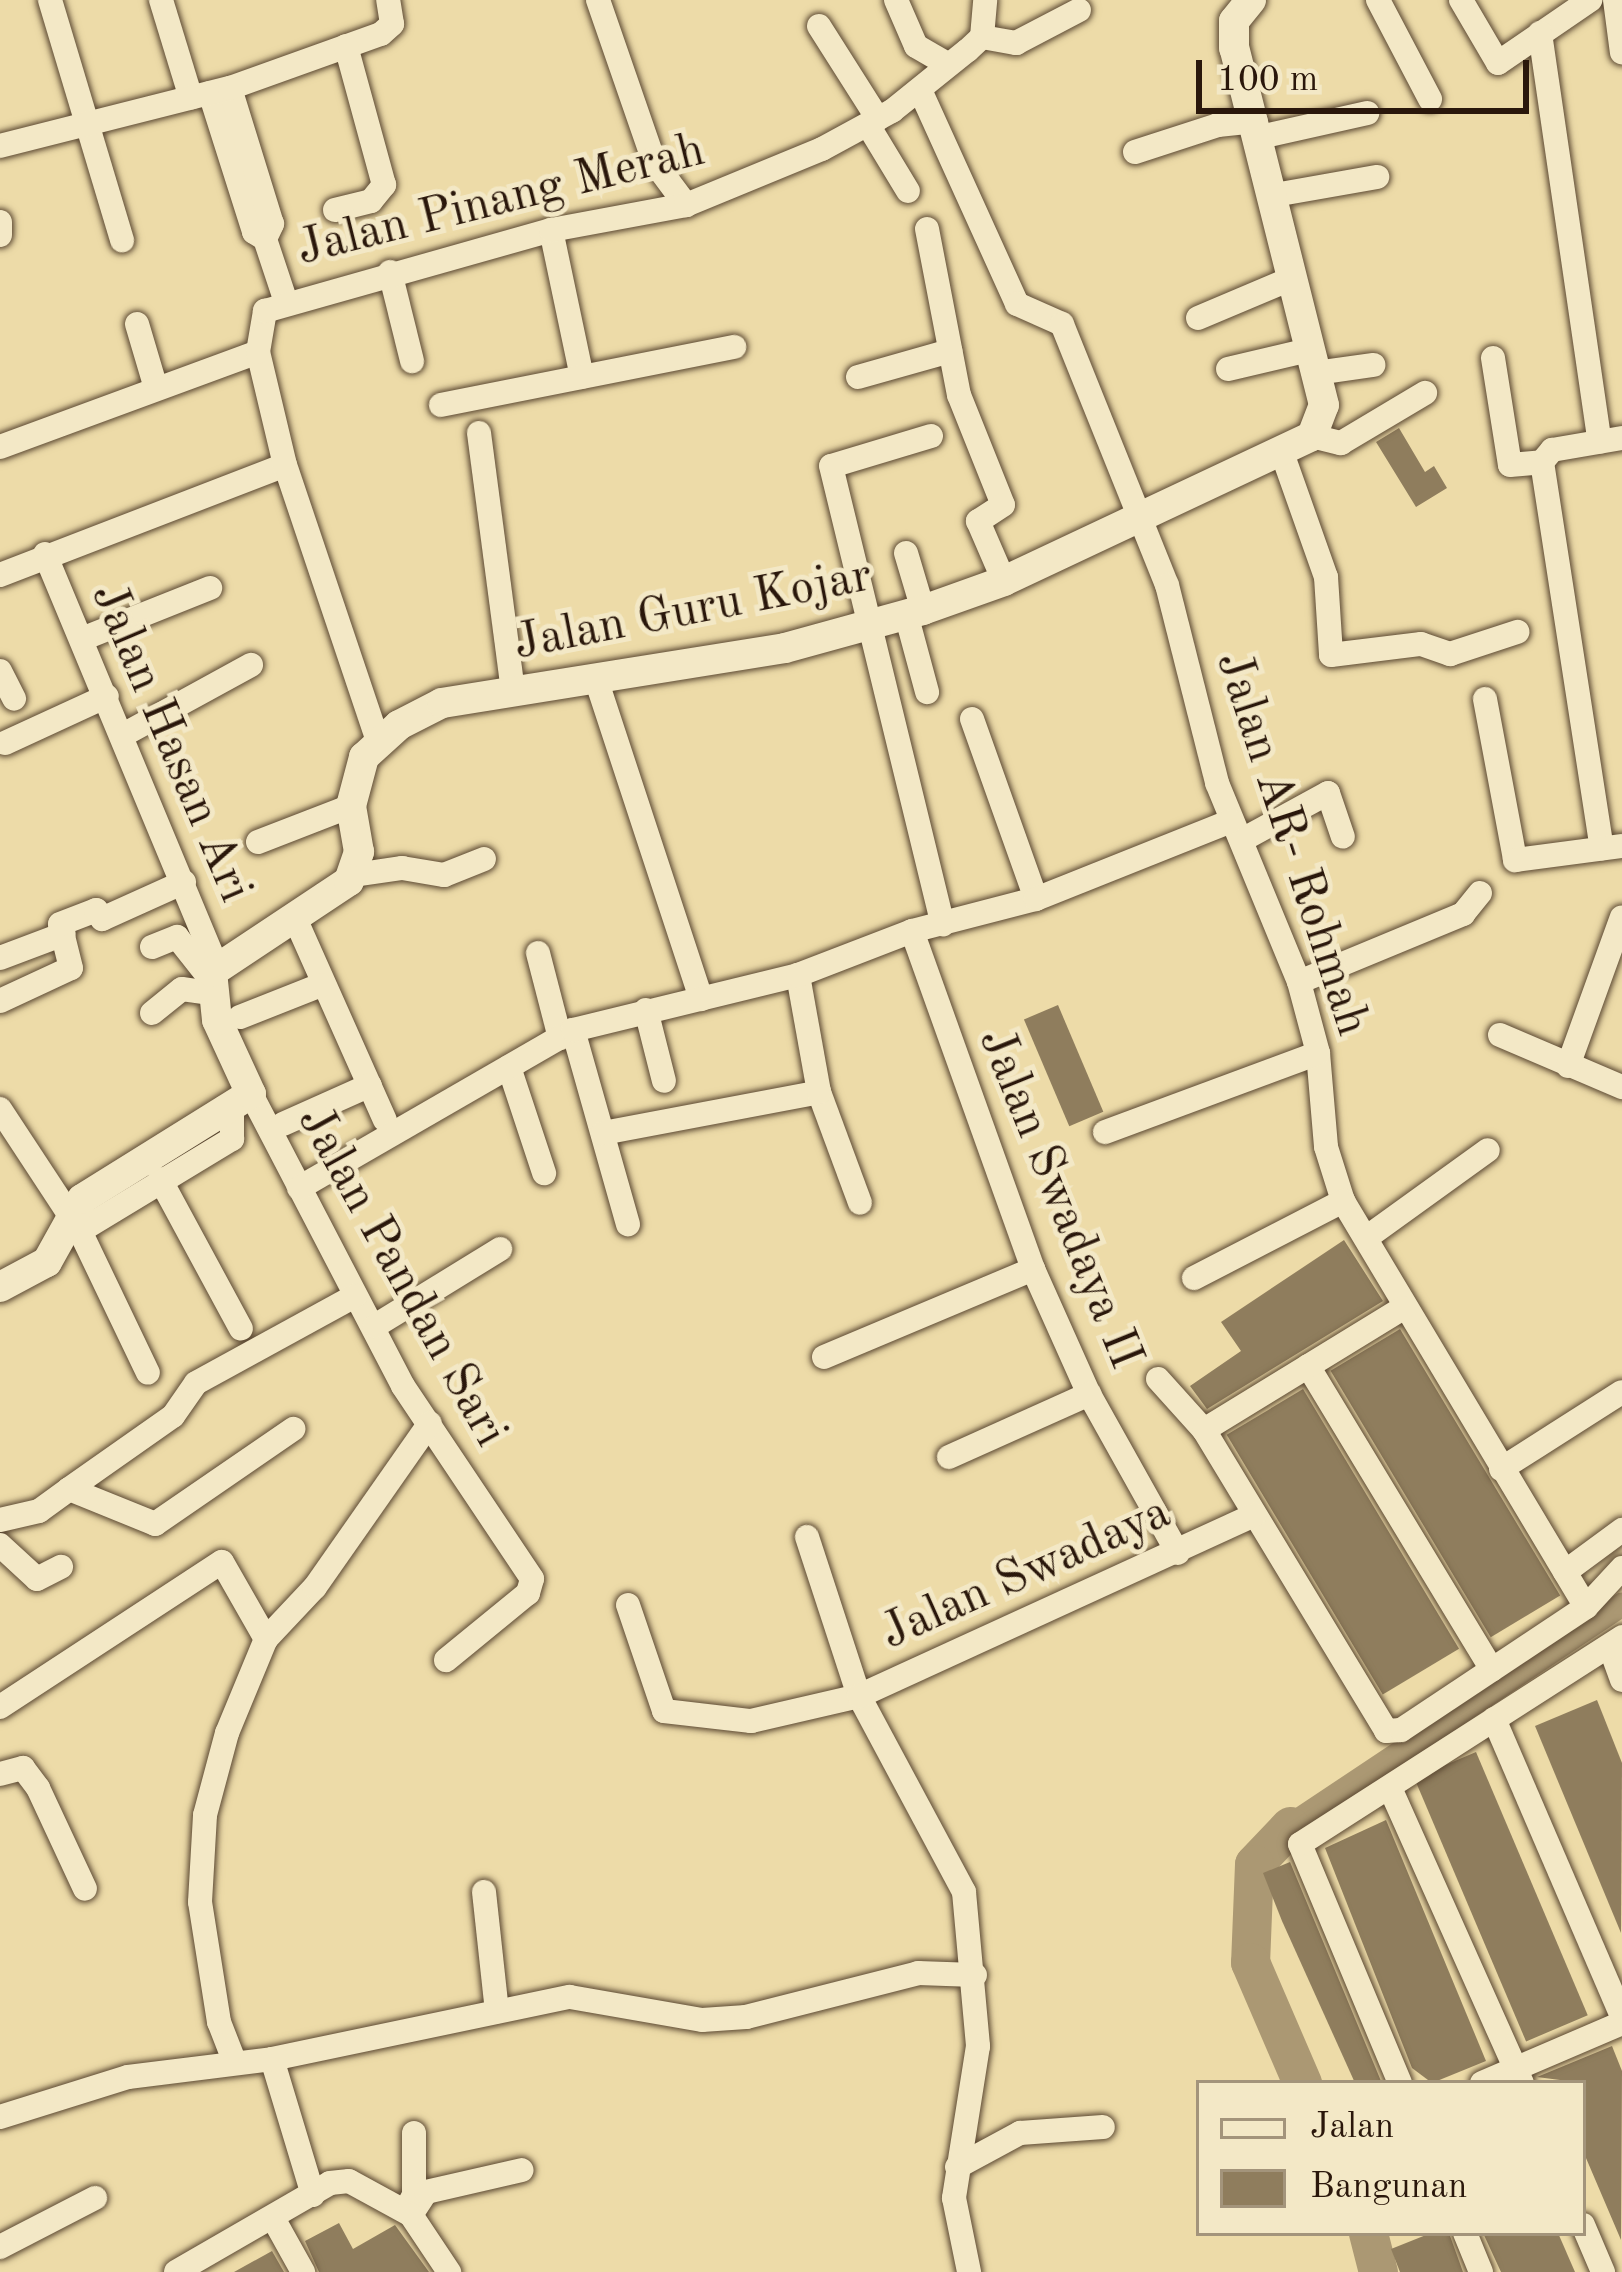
<!DOCTYPE html>
<style>
body{margin:0}
#map{position:relative;width:1622px;height:2272px;overflow:hidden;background:#eddba8;font-family:"Old Standard TT",serif}
div>[style]{position:absolute}
[style*='--x']{left:calc(var(--x)*1px);top:calc(var(--y)*1px);width:calc(var(--w)*1px);rotate:calc(var(--a)*1deg)}
.canal>*{height:24px;margin:-12px;padding:0 12px;transform-origin:12px;border-radius:12px;background:#ab9873}
.river>*{height:39px;margin:-19.5px;padding:0 19.5px;transform-origin:19.5px;border-radius:19.5px;background:#ab9873}
.building>*{inset:0;background:#8f7d5d;transform-origin:0 0}
.roads{filter:drop-shadow(0 0 3px #5b4832) drop-shadow(0 0 3px #5b4832)}
.minor>*{height:24px;margin:-12px;padding:0 12px;transform-origin:12px;border-radius:12px;background:#f3e8c6}
.tertiary>*{height:30px;margin:-15px;padding:0 15px;transform-origin:15px;border-radius:15px;background:#f3e8c6}
span{translate:-50% -50%;white-space:nowrap;text-align:center;line-height:1.15;-webkit-text-stroke:10px #f3e8c6;paint-order:stroke}
.street-label{font-size:48px;color:#2a170b}
.legend{position:absolute;left:1196px;top:2080px;width:390px;height:156px;box-sizing:border-box;background:#f3e8c6;border:3px solid #a3947b;margin:0;padding:15px 21px;list-style:none;font-size:36px;color:#2a170b}
.legend li{display:flex;align-items:center;gap:24px;height:60px}
.legend b{width:60px;border:3px solid #a3947b}
.scale{position:absolute;left:1196px;top:60px;width:333px;height:54px;box-sizing:border-box;border:6px solid #2a170b;border-top:0;padding-left:15px;font-size:36px;line-height:42px;white-space:nowrap;color:#2a170b;-webkit-text-stroke:9px #f3e8c6;paint-order:stroke}
</style>
<div id="map">
<div class="canal">
<div style="--x:1290;--y:1826;--w:399;--a:-33.7"></div>
</div>
<div class="river">
<div style="--x:1290;--y:1826;--w:52;--a:133.5"></div>
<div style="--x:1254;--y:1864;--w:98;--a:92.3"></div>
<div style="--x:1250;--y:1962;--w:132;--a:66.7"></div>
<div style="--x:1368;--y:2233;--w:40;--a:75.6"></div>
</div>
<div class="building">
<div style="clip-path:polygon(1399px 428px,1425px 472px,1434px 466px,1447px 488px,1416px 507px,1376px 442px)"></div>
<div style="left:1058px;top:1005px;width:116px;height:37px;rotate:67deg"></div>
<div style="clip-path:polygon(1344px 1240px,1383px 1301px,1207px 1409px,1190px 1386px,1241px 1351px,1221px 1322px)"></div>
<div style="left:1400px;top:1329px;width:311px;height:81px;rotate:59deg"></div>
<div style="left:1303px;top:1389px;width:303px;height:89px;rotate:59deg"></div>
<div style="clip-path:polygon(1597px 1700px,1622px 1763px,1621px 1933px,1535px 1726px)"></div>
<div style="left:1476px;top:1752px;width:286px;height:67px;rotate:67deg"></div>
<div style="clip-path:polygon(1386px 1820px,1486px 2061px,1432px 2083px,1412px 2068px,1325px 1848px)"></div>
<div style="clip-path:polygon(1290px 1862px,1381px 2081px,1376px 2083px,1355px 2083px,1282px 1921px,1263px 1873px)"></div>
<div style="clip-path:polygon(1612px 2046px,1622px 2071px,1621px 2240px,1583px 2151px,1583px 2083px,1537px 2077px)"></div>
<div style="clip-path:polygon(339px 2223px,353px 2249px,395px 2225px,429px 2272px,319px 2272px,305px 2241px)"></div>
<div style="clip-path:polygon(1431px 2233px,1449px 2233px,1463px 2272px,1400px 2272px,1391px 2249px)"></div>
<div style="clip-path:polygon(1483px 2233px,1558px 2233px,1575px 2272px,1501px 2272px)"></div>
<div style="clip-path:polygon(272px 2251px,284px 2272px,234px 2272px)"></div>
</div>
<div class="roads">
<div class="minor">
<div style="--x:50;--y:0;--w:251;--a:73.3"></div>
<div style="--x:161;--y:0;--w:102;--a:73"></div>
<div style="--x:598;--y:0;--w:171;--a:70.9"></div>
<div style="--x:654;--y:162;--w:54;--a:53.3"></div>
<div style="--x:896;--y:0;--w:50;--a:66.5"></div>
<div style="--x:916;--y:46;--w:36;--a:30"></div>
<div style="--x:1378;--y:0;--w:112;--a:62.3"></div>
<div style="--x:1461;--y:0;--w:73;--a:59.6"></div>
<div style="--x:1498;--y:63;--w:112;--a:-34.4"></div>
<div style="--x:1615;--y:0;--w:53;--a:82.5"></div>
<div style="--x:819;--y:26;--w:110;--a:57.6"></div>
<div style="--x:1540;--y:33;--w:413;--a:81.7"></div>
<div style="--x:982;--y:37;--w:35;--a:10"></div>
<div style="--x:1016;--y:43;--w:71;--a:-27.6"></div>
<div style="--x:920;--y:90;--w:235;--a:65.6"></div>
<div style="--x:1017;--y:304;--w:49;--a:24"></div>
<div style="--x:1062;--y:324;--w:281;--a:68.1"></div>
<div style="--x:1167;--y:585;--w:204;--a:75.8"></div>
<div style="--x:1217;--y:783;--w:215;--a:67.6"></div>
<div style="--x:1299;--y:982;--w:73;--a:75"></div>
<div style="--x:1318;--y:1053;--w:94;--a:85.1"></div>
<div style="--x:1326;--y:1147;--w:57;--a:72.5"></div>
<div style="--x:1343;--y:1201;--w:473;--a:59.1"></div>
<div style="--x:210;--y:93;--w:146;--a:72.4"></div>
<div style="--x:254;--y:232;--w:13;--a:32"></div>
<div style="--x:265;--y:239;--w:17;--a:-65"></div>
<div style="--x:272;--y:224;--w:142;--a:-107.2"></div>
<div style="--x:868;--y:125;--w:77;--a:58.8"></div>
<div style="--x:1260;--y:137;--w:110;--a:-12.6"></div>
<div style="--x:0;--y:146;--w:237;--a:-14.2"></div>
<div style="--x:230;--y:88;--w:160;--a:-19.7"></div>
<div style="--x:381;--y:34;--w:15;--a:-42"></div>
<div style="--x:392;--y:24;--w:24;--a:-99"></div>
<div style="--x:1135;--y:152;--w:87;--a:-18"></div>
<div style="--x:1218;--y:125;--w:38;--a:-6"></div>
<div style="--x:1269;--y:196;--w:110;--a:-10"></div>
<div style="--x:335;--y:210;--w:37;--a:-14"></div>
<div style="--x:371;--y:201;--w:21;--a:-51"></div>
<div style="--x:384;--y:185;--w:144;--a:-105.3"></div>
<div style="--x:0;--y:222;--w:13;--a:90"></div>
<div style="--x:927;--y:229;--w:169;--a:79.1"></div>
<div style="--x:959;--y:395;--w:118;--a:68.2"></div>
<div style="--x:1003;--y:505;--w:30;--a:147"></div>
<div style="--x:978;--y:521;--w:65;--a:66.6"></div>
<div style="--x:551;--y:230;--w:150;--a:78.1"></div>
<div style="--x:265;--y:239;--w:63;--a:71.6"></div>
<div style="--x:390;--y:272;--w:92;--a:76.1"></div>
<div style="--x:1198;--y:318;--w:98;--a:-22.9"></div>
<div style="--x:137;--y:324;--w:67;--a:73.5"></div>
<div style="--x:1493;--y:358;--w:108;--a:81"></div>
<div style="--x:1510;--y:465;--w:32;--a:-5"></div>
<div style="--x:1228;--y:369;--w:83;--a:-13.2"></div>
<div style="--x:1316;--y:373;--w:58;--a:-8"></div>
<div style="--x:858;--y:377;--w:96;--a:-15.8"></div>
<div style="--x:441;--y:405;--w:299;--a:-11.2"></div>
<div style="--x:479;--y:433;--w:262;--a:82.5"></div>
<div style="--x:931;--y:436;--w:104;--a:163.3"></div>
<div style="--x:831;--y:466;--w:472;--a:76.3"></div>
<div style="--x:1312;--y:436;--w:30;--a:14"></div>
<div style="--x:1341;--y:443;--w:98;--a:-30.8"></div>
<div style="--x:0;--y:447;--w:275;--a:-20.2"></div>
<div style="--x:1281;--y:450;--w:135;--a:70.5"></div>
<div style="--x:1326;--y:577;--w:78;--a:86.3"></div>
<div style="--x:1331;--y:655;--w:91;--a:-7"></div>
<div style="--x:1421;--y:644;--w:31;--a:19"></div>
<div style="--x:1450;--y:654;--w:71;--a:-18.2"></div>
<div style="--x:1542;--y:462;--w:391;--a:81.2"></div>
<div style="--x:1542;--y:462;--w:16;--a:-50"></div>
<div style="--x:1552;--y:450;--w:71;--a:-9.7"></div>
<div style="--x:906;--y:553;--w:59;--a:73.4"></div>
<div style="--x:45;--y:554;--w:444;--a:67.4"></div>
<div style="--x:0;--y:575;--w:305;--a:-21.1"></div>
<div style="--x:906;--y:614;--w:81;--a:74.9"></div>
<div style="--x:82;--y:639;--w:138;--a:-21.7"></div>
<div style="--x:0;--y:671;--w:31;--a:63"></div>
<div style="--x:596;--y:679;--w:337;--a:71.8"></div>
<div style="--x:1485;--y:699;--w:164;--a:79.4"></div>
<div style="--x:1515;--y:860;--w:108;--a:-7.5"></div>
<div style="--x:972;--y:719;--w:191;--a:70.4"></div>
<div style="--x:123;--y:735;--w:146;--a:-28.7"></div>
<div style="--x:5;--y:743;--w:112;--a:-24.7"></div>
<div style="--x:379;--y:744;--w:294;--a:-108.6"></div>
<div style="--x:285;--y:465;--w:116;--a:-103.4"></div>
<div style="--x:258;--y:352;--w:42;--a:-80.3"></div>
<div style="--x:265;--y:311;--w:297;--a:-15.8"></div>
<div style="--x:551;--y:230;--w:137;--a:-10.5"></div>
<div style="--x:686;--y:205;--w:147;--a:-22.4"></div>
<div style="--x:822;--y:149;--w:80;--a:-28.5"></div>
<div style="--x:892;--y:111;--w:97;--a:-38.8"></div>
<div style="--x:968;--y:50;--w:19;--a:-43"></div>
<div style="--x:982;--y:37;--w:37;--a:-85"></div>
<div style="--x:1242;--y:840;--w:98;--a:-28.7"></div>
<div style="--x:1328;--y:793;--w:46;--a:71.2"></div>
<div style="--x:258;--y:842;--w:100;--a:-21.2"></div>
<div style="--x:354;--y:875;--w:49;--a:-8.3"></div>
<div style="--x:402;--y:868;--w:43;--a:9.5"></div>
<div style="--x:444;--y:875;--w:43;--a:-21.8"></div>
<div style="--x:294;--y:916;--w:223;--a:66"></div>
<div style="--x:912;--y:931;--w:359;--a:70.3"></div>
<div style="--x:1033;--y:1269;--w:137;--a:65.9"></div>
<div style="--x:1089;--y:1394;--w:182;--a:60.8"></div>
<div style="--x:152;--y:947;--w:27;--a:-22"></div>
<div style="--x:177;--y:937;--w:48;--a:51.7"></div>
<div style="--x:538;--y:953;--w:88;--a:75.5"></div>
<div style="--x:0;--y:958;--w:68;--a:-20.6"></div>
<div style="--x:1299;--y:982;--w:178;--a:-22.5"></div>
<div style="--x:1463;--y:914;--w:27;--a:-51"></div>
<div style="--x:0;--y:1001;--w:78;--a:-24.9"></div>
<div style="--x:71;--y:968;--w:45;--a:-104"></div>
<div style="--x:60;--y:924;--w:39;--a:-21"></div>
<div style="--x:96;--y:910;--w:11;--a:56"></div>
<div style="--x:102;--y:919;--w:90;--a:-24.3"></div>
<div style="--x:646;--y:1010;--w:73;--a:75.8"></div>
<div style="--x:152;--y:1013;--w:38;--a:-39"></div>
<div style="--x:182;--y:989;--w:29;--a:8"></div>
<div style="--x:240;--y:1017;--w:87;--a:-21.6"></div>
<div style="--x:573;--y:1030;--w:202;--a:74.2"></div>
<div style="--x:1500;--y:1035;--w:133;--a:23.1"></div>
<div style="--x:1568;--y:1066;--w:158;--a:-70.1"></div>
<div style="--x:509;--y:1067;--w:112;--a:71.7"></div>
<div style="--x:819;--y:1092;--w:118;--a:69.7"></div>
<div style="--x:251;--y:1094;--w:329;--a:62.5"></div>
<div style="--x:403;--y:1386;--w:232;--a:56.2"></div>
<div style="--x:532;--y:1579;--w:15;--a:106"></div>
<div style="--x:528;--y:1593;--w:106;--a:140.7"></div>
<div style="--x:0;--y:1109;--w:146;--a:56.7"></div>
<div style="--x:80;--y:1231;--w:157;--a:64.4"></div>
<div style="--x:283;--y:1124;--w:95;--a:-24.1"></div>
<div style="--x:1105;--y:1132;--w:227;--a:-20.3"></div>
<div style="--x:603;--y:1133;--w:220;--a:-10.7"></div>
<div style="--x:819;--y:1092;--w:119;--a:-100.2"></div>
<div style="--x:160;--y:1179;--w:170;--a:61.6"></div>
<div style="--x:299;--y:1188;--w:316;--a:-30"></div>
<div style="--x:573;--y:1030;--w:232;--a:-13.7"></div>
<div style="--x:798;--y:975;--w:122;--a:-21.1"></div>
<div style="--x:912;--y:931;--w:128;--a:-14.5"></div>
<div style="--x:1036;--y:899;--w:210;--a:-21.8"></div>
<div style="--x:80;--y:1231;--w:178;--a:-31.2"></div>
<div style="--x:232;--y:1139;--w:33;--a:-90"></div>
<div style="--x:1366;--y:1238;--w:150;--a:-35.8"></div>
<div style="--x:1194;--y:1278;--w:168;--a:-27.3"></div>
<div style="--x:375;--y:1326;--w:147;--a:-31.6"></div>
<div style="--x:824;--y:1357;--w:227;--a:-22.8"></div>
<div style="--x:1308;--y:1366;--w:355;--a:58.8"></div>
<div style="--x:1158;--y:1379;--w:69;--a:48"></div>
<div style="--x:1204;--y:1430;--w:352;--a:58.8"></div>
<div style="--x:1386;--y:1731;--w:15;--a:-4"></div>
<div style="--x:1401;--y:1730;--w:222;--a:-33.6"></div>
<div style="--x:1586;--y:1607;--w:53;--a:-47.3"></div>
<div style="--x:1204;--y:1430;--w:233;--a:-31.5"></div>
<div style="--x:949;--y:1457;--w:154;--a:-24.2"></div>
<div style="--x:1501;--y:1469;--w:143;--a:-32.5"></div>
<div style="--x:69;--y:1489;--w:127;--a:-35.1"></div>
<div style="--x:173;--y:1416;--w:40;--a:-55.1"></div>
<div style="--x:196;--y:1383;--w:181;--a:-28.7"></div>
<div style="--x:0;--y:1520;--w:40;--a:-13"></div>
<div style="--x:39;--y:1511;--w:37;--a:-36"></div>
<div style="--x:69;--y:1489;--w:93;--a:22.1"></div>
<div style="--x:155;--y:1524;--w:168;--a:-34.5"></div>
<div style="--x:807;--y:1537;--w:167;--a:71.9"></div>
<div style="--x:859;--y:1696;--w:222;--a:61.8"></div>
<div style="--x:964;--y:1892;--w:155;--a:84.8"></div>
<div style="--x:978;--y:2046;--w:154;--a:99"></div>
<div style="--x:954;--y:2198;--w:76;--a:78.5"></div>
<div style="--x:0;--y:1545;--w:50;--a:42.6"></div>
<div style="--x:37;--y:1579;--w:27;--a:-27"></div>
<div style="--x:1565;--y:1572;--w:71;--a:-36.4"></div>
<div style="--x:628;--y:1605;--w:112;--a:71.2"></div>
<div style="--x:664;--y:1711;--w:88;--a:6.6"></div>
<div style="--x:751;--y:1721;--w:111;--a:-13"></div>
<div style="--x:859;--y:1696;--w:435;--a:-24.6"></div>
<div style="--x:1610;--y:1647;--w:35;--a:70"></div>
<div style="--x:0;--y:1707;--w:265;--a:-33.2"></div>
<div style="--x:222;--y:1562;--w:89;--a:60.3"></div>
<div style="--x:1494;--y:1719;--w:323;--a:66.7"></div>
<div style="--x:0;--y:1774;--w:24;--a:-15"></div>
<div style="--x:23;--y:1768;--w:25;--a:53"></div>
<div style="--x:38;--y:1788;--w:111;--a:65"></div>
<div style="--x:1390;--y:1788;--w:323;--a:65.9"></div>
<div style="--x:484;--y:1892;--w:120;--a:83.8"></div>
<div style="--x:272;--y:2059;--w:142;--a:73.2"></div>
<div style="--x:235;--y:2063;--w:44;--a:-111.3"></div>
<div style="--x:219;--y:2022;--w:121;--a:-99"></div>
<div style="--x:200;--y:1902;--w:87;--a:-86.7"></div>
<div style="--x:205;--y:1815;--w:85;--a:-75"></div>
<div style="--x:227;--y:1733;--w:102;--a:-67.5"></div>
<div style="--x:266;--y:1639;--w:71;--a:-46.7"></div>
<div style="--x:315;--y:1587;--w:200;--a:-55"></div>
<div style="--x:1400;--y:2083;--w:259;--a:-112.7"></div>
<div style="--x:1300;--y:1844;--w:383;--a:-32.7"></div>
<div style="--x:1482;--y:2083;--w:152;--a:-23.2"></div>
<div style="--x:0;--y:2117;--w:134;--a:-17.4"></div>
<div style="--x:128;--y:2077;--w:145;--a:-7.1"></div>
<div style="--x:272;--y:2059;--w:304;--a:-11.8"></div>
<div style="--x:570;--y:1997;--w:134;--a:9.9"></div>
<div style="--x:702;--y:2020;--w:44;--a:-3.9"></div>
<div style="--x:746;--y:2017;--w:178;--a:-14.3"></div>
<div style="--x:918;--y:1973;--w:57;--a:2"></div>
<div style="--x:957;--y:2167;--w:72;--a:-28.4"></div>
<div style="--x:1020;--y:2133;--w:83;--a:-4.1"></div>
<div style="--x:406;--y:2210;--w:17;--a:-62"></div>
<div style="--x:414;--y:2195;--w:62;--a:-90"></div>
<div style="--x:411;--y:2215;--w:27;--a:-57"></div>
<div style="--x:426;--y:2192;--w:98;--a:-12.9"></div>
<div style="--x:273;--y:2218;--w:62;--a:60.9"></div>
<div style="--x:1583;--y:2225;--w:51;--a:66.9"></div>
<div style="--x:1465;--y:2233;--w:42;--a:67.7"></div>
<div style="--x:0;--y:2247;--w:107;--a:-27.3"></div>
<div style="--x:176;--y:2272;--w:178;--a:-30"></div>
<div style="--x:330;--y:2183;--w:19;--a:-6"></div>
<div style="--x:349;--y:2181;--w:71;--a:28.7"></div>
<div style="--x:411;--y:2215;--w:69;--a:56.3"></div>
</div>
<div class="tertiary">
<div style="--x:0;--y:1287;--w:53;--a:-28"></div>
<div style="--x:47;--y:1262;--w:72;--a:-60.9"></div>
<div style="--x:82;--y:1199;--w:199;--a:-31.9"></div>
<div style="--x:251;--y:1094;--w:81;--a:-114.7"></div>
<div style="--x:217;--y:1020;--w:48;--a:-95.9"></div>
<div style="--x:212;--y:972;--w:164;--a:-33.6"></div>
<div style="--x:349;--y:881;--w:31;--a:-71"></div>
<div style="--x:359;--y:852;--w:47;--a:-99.9"></div>
<div style="--x:351;--y:806;--w:51;--a:-75.1"></div>
<div style="--x:364;--y:757;--w:47;--a:-42.4"></div>
<div style="--x:399;--y:725;--w:48;--a:-27.1"></div>
<div style="--x:442;--y:703;--w:347;--a:-9.1"></div>
<div style="--x:785;--y:648;--w:143;--a:-15.4"></div>
<div style="--x:923;--y:610;--w:86;--a:-19.7"></div>
<div style="--x:1004;--y:581;--w:340;--a:-25.2"></div>
<div style="--x:1312;--y:436;--w:33;--a:-69"></div>
<div style="--x:1324;--y:405;--w:368;--a:-104.1"></div>
<div style="--x:1234;--y:48;--w:27;--a:-90"></div>
<div style="--x:1234;--y:21;--w:27;--a:-51"></div>
</div>
</div>
<div class="street-label">
<span style="left:501px;top:201px;rotate:-14deg">Jalan Pinang Merah</span>
<span style="left:693px;top:611px;rotate:-11deg">Jalan Guru Kojar</span>
<span style="left:170px;top:743px;rotate:67deg">Jalan Hasan Ari</span>
<span style="left:1291px;top:844px;rotate:72deg">Jalan AR- Rohmah</span>
<span style="left:1059px;top:1199px;rotate:68deg">Jalan Swadaya II</span>
<span style="left:401px;top:1277px;rotate:61deg">Jalan Pandan Sari</span>
<span style="left:1026px;top:1574px;rotate:-24deg">Jalan Swadaya</span>
</div>
<ul class="legend">
<li><b style="height:15px;background:#f3e8c6"></b>Jalan</li>
<li><b style="height:33px;background:#8f7d5d"></b>Bangunan</li>
</ul>
<div class="scale">100 m</div>
</div>
